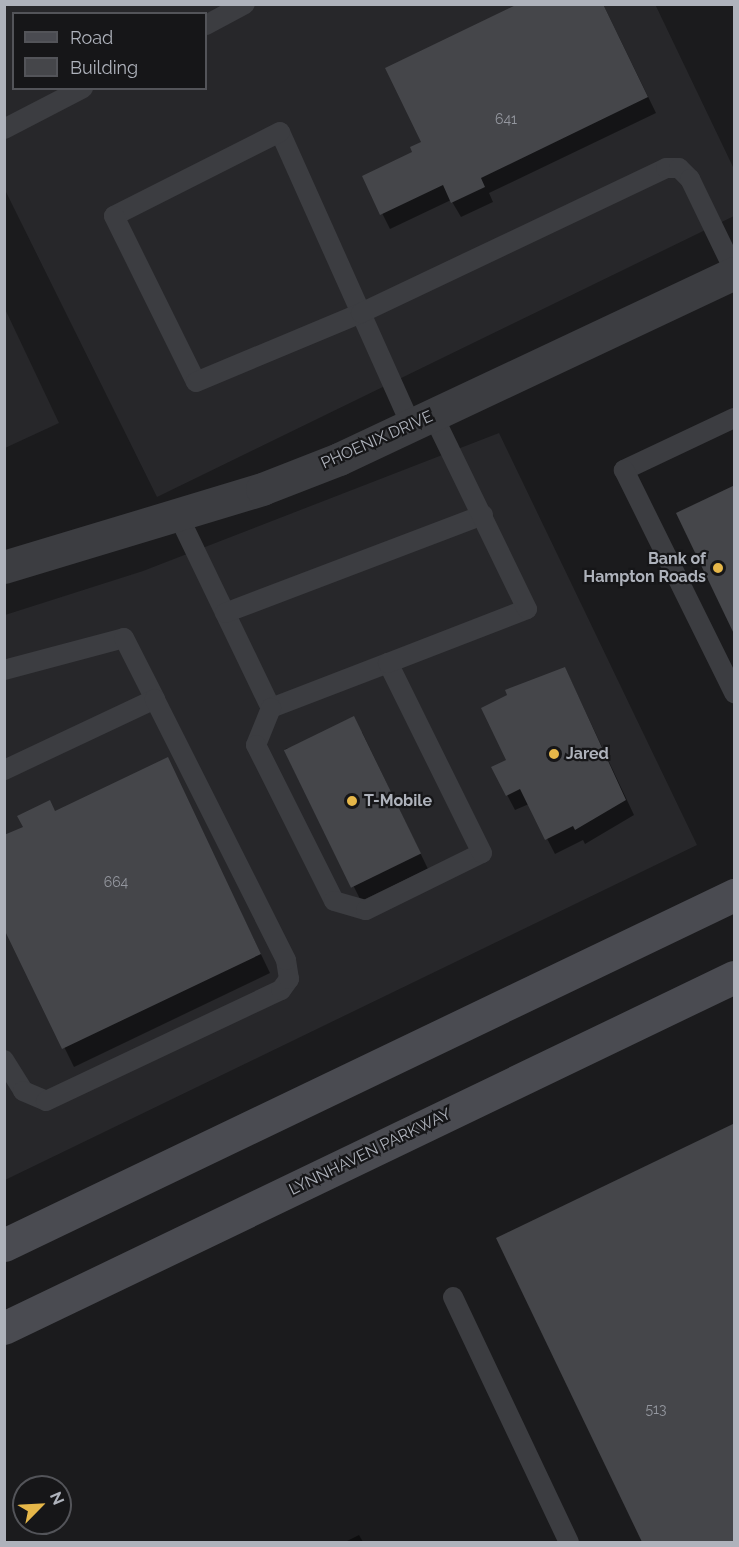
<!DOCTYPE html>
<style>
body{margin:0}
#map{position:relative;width:739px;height:1547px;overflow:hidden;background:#1b1b1d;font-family:Raleway,sans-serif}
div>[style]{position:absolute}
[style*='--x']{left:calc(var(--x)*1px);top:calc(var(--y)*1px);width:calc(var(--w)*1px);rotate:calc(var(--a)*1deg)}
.built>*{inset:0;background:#27272a}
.shadow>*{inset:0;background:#0007}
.building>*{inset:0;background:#45464a;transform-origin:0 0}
.service>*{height:20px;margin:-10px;padding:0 10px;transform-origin:10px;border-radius:10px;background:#3c3d41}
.minor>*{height:33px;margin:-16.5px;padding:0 16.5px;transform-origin:16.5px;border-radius:16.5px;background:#3c3d41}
.secondary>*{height:33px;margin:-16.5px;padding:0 16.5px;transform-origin:16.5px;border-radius:16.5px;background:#4a4b51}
.dots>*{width:16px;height:16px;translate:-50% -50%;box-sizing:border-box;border:3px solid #161618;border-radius:50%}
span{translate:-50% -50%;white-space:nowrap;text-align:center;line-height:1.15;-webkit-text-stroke:4.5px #161618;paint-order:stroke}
.number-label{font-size:14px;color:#94979f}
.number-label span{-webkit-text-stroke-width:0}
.street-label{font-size:16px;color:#aeb2bb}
.poi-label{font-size:16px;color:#aeb2bb;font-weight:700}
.right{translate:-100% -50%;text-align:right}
.left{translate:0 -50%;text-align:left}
.frame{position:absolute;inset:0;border:6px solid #aeb2bb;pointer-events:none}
.legend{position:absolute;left:12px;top:12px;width:195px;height:78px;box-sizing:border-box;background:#161618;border:2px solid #535459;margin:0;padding:8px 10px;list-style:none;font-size:18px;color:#aeb2bb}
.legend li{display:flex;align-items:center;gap:12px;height:30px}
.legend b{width:30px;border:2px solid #535459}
.north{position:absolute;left:12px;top:1475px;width:60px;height:60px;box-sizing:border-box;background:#161618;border:2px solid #535459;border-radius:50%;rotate:66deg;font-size:16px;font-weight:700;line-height:24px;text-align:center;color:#aeb2bb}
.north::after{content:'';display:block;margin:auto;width:21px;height:27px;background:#e6b749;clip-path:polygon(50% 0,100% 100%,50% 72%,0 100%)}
</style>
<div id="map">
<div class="built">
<div style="clip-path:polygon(evenodd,655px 4px,734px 169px,734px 216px,157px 497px,5px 190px,5px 5px,655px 4px,14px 14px,206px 14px,206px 88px,14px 88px,14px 14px)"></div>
<div style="clip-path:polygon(5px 309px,59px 423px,5px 448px,4px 448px)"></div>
<div style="clip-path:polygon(499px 433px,697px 845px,5px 1180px,5px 615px,143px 571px)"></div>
</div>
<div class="shadow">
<div style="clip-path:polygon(521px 4px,603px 4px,656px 113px,489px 193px,493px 202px,461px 217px,451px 200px,390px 229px,364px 177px,414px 152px)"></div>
<div style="clip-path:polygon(565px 668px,634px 815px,585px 844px,583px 840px,555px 854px,529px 804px,515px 810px,493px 768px,508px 760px)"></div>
<div style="clip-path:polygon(362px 732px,428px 869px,361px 901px,285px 749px)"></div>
<div style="clip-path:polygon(167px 759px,270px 973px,74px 1067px,4px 925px,56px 812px)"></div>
<div style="clip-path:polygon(734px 1124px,734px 1542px,644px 1542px,498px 1238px)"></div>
<div style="clip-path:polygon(359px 1535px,363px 1542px,345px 1542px)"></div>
</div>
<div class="building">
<div style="clip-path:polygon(518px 4px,603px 4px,648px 97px,481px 178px,485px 187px,451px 203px,443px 185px,380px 215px,362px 176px,412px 152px,410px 147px,421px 142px,385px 68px)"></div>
<div style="clip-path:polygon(735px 485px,735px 636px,676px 513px)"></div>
<div style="clip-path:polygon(565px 667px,626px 800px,575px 830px,573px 826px,545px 840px,520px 789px,506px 796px,491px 767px,506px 760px,481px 708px,507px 695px,505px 690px)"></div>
<div style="left:354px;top:716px;width:153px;height:78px;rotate:64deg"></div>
<div style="clip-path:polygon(168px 757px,261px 954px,62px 1049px,4px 929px,4px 835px,23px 827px,17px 816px,50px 800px,55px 811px)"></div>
<div style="clip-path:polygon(735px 1123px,735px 1542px,642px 1542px,496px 1238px)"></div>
</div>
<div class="service">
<div style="--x:206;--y:25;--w:44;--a:-28.3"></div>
<div style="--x:4;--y:129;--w:89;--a:-27.4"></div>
<div style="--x:734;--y:418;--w:122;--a:154.7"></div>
<div style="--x:624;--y:470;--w:249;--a:63.7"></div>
<div style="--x:411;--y:425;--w:123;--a:-114.1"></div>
<div style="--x:361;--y:313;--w:198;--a:-114.1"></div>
<div style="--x:280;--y:132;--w:186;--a:153.2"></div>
<div style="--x:114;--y:216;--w:185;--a:63.7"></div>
<div style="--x:196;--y:382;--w:179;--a:-22.7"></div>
<div style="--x:361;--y:313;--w:338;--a:-25.4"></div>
<div style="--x:666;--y:168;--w:13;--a:0"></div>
<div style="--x:679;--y:168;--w:16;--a:45"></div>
<div style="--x:690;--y:179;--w:101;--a:64.2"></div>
<div style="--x:178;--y:515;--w:214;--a:64.3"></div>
<div style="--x:271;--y:708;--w:125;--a:-21"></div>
<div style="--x:225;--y:613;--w:276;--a:-20.8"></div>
<div style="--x:4;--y:670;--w:124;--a:-14.9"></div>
<div style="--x:124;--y:638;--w:68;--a:63.1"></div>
<div style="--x:155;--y:699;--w:167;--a:154.8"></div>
<div style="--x:271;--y:708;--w:40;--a:112"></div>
<div style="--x:256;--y:745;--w:174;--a:63.4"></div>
<div style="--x:334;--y:901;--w:33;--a:16"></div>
<div style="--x:366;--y:910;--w:129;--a:-26.2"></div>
<div style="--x:482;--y:853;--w:212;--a:-116.3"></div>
<div style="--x:388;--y:663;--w:149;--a:-21.2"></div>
<div style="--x:527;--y:609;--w:216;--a:-115.9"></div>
<div style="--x:4;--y:1060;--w:36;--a:58"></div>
<div style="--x:23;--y:1091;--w:25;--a:23"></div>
<div style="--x:46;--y:1101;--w:260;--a:-25.3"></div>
<div style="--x:281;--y:990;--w:14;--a:-54"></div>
<div style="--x:289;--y:979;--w:19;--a:-99"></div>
<div style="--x:286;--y:960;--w:292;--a:-116.7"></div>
<div style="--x:453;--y:1297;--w:271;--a:64.7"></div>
</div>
<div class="minor">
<div style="--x:4;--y:567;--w:270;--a:-16.8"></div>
<div style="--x:262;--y:489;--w:83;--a:-21.3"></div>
<div style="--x:339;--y:459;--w:437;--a:-25.2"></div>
</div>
<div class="secondary">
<div style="--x:4;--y:1245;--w:810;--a:-25.62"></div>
<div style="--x:4;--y:1328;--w:810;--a:-25.68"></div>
</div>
<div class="dots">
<div style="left:718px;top:568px;background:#e6b749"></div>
<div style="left:554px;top:754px;background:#e6b749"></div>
<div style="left:352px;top:801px;background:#e6b749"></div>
</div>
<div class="number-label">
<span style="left:506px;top:119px">641</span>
<span style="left:116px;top:882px">664</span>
<span style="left:656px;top:1409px">513</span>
</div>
<div class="street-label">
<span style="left:377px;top:440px;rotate:-24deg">PHOENIX DRIVE</span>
<span style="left:370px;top:1152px;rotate:-26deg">LYNNHAVEN PARKWAY</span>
</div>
<div class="poi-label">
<span class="right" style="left:706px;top:568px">Bank of<br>Hampton Roads</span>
<span class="left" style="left:566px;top:754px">Jared</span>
<span class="left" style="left:364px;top:801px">T-Mobile</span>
</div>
<div class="frame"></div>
<ul class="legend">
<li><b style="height:8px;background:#4a4b51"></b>Road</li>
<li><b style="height:16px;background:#45464a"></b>Building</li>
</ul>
<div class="north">N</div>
</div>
